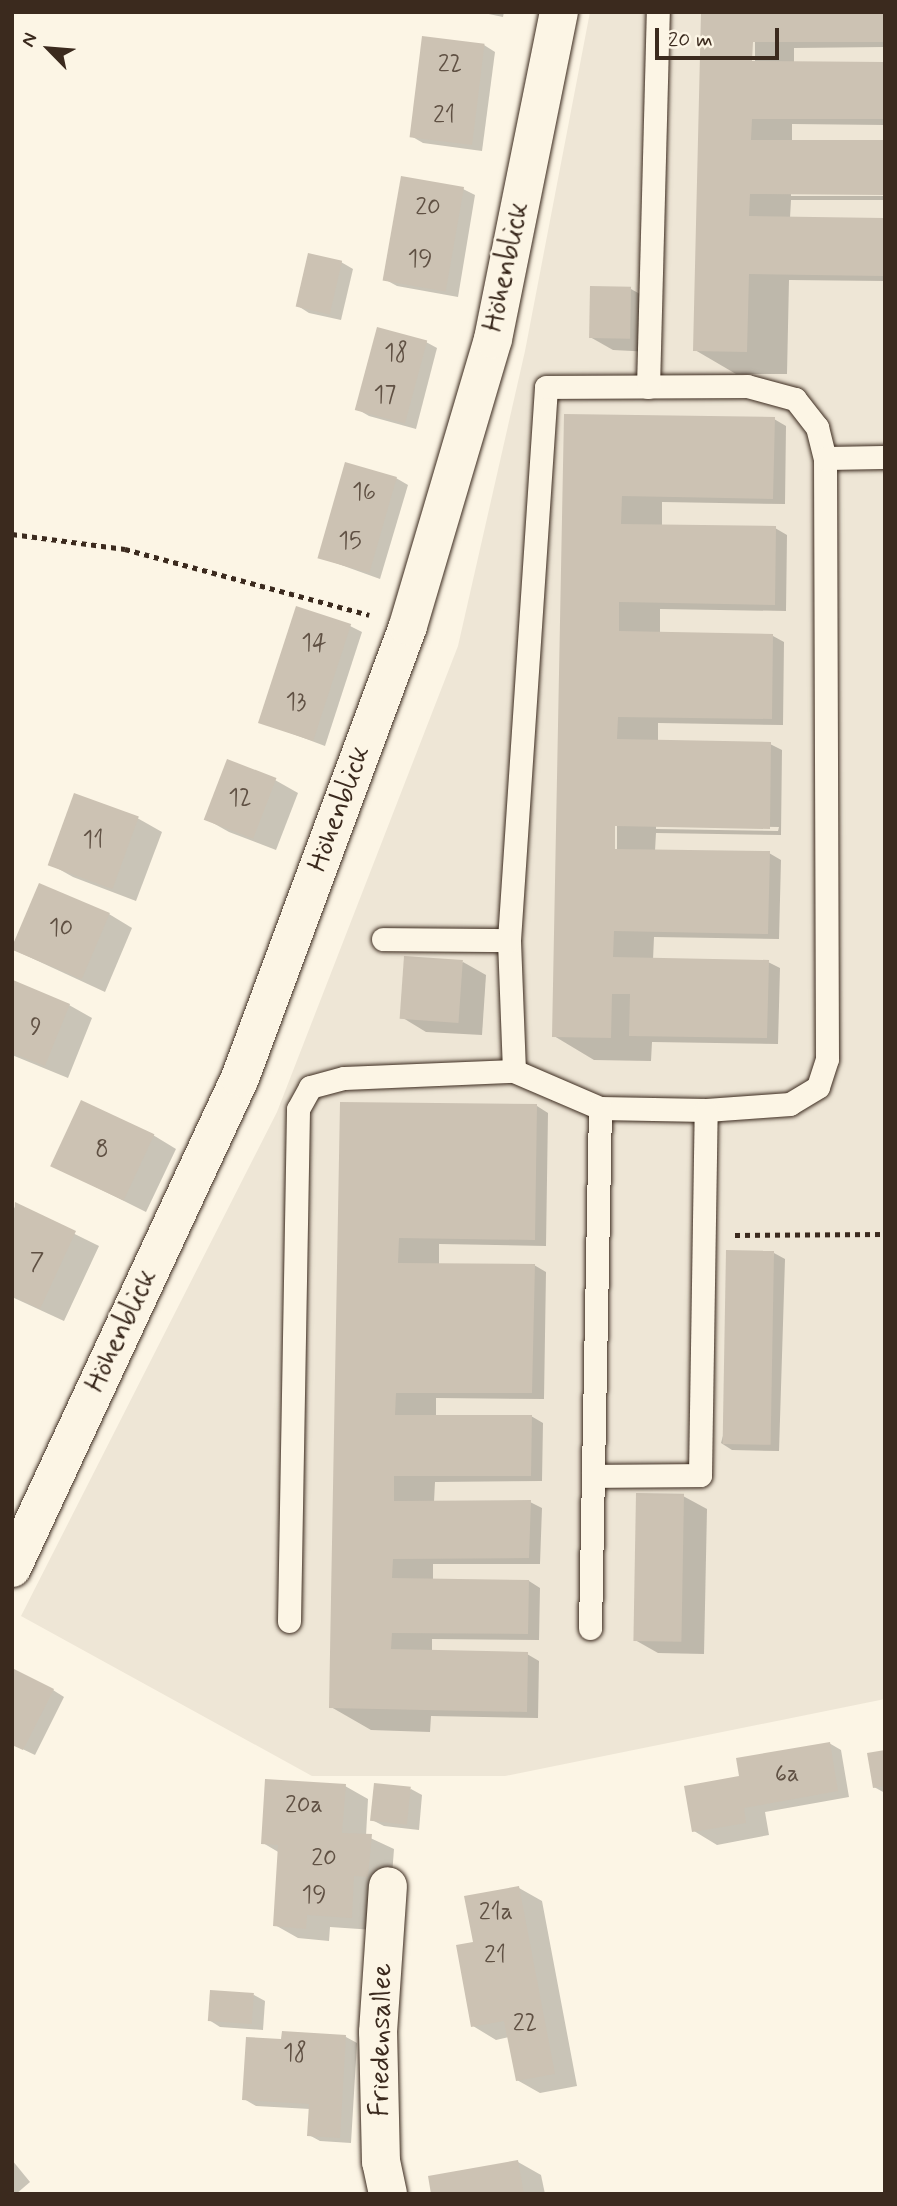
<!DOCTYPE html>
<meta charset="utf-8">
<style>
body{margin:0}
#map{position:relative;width:897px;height:2206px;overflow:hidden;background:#fcf5e5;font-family:Mynerve,sans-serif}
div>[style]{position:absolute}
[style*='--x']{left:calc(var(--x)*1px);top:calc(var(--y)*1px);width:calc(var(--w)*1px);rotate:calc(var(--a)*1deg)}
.built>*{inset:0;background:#eee6d6}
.shadow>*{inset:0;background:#0003}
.building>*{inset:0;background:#ccc2b3;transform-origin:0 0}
.path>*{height:4.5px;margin-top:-2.25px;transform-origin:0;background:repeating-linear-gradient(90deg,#3b2a1e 0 5px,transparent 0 10px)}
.roads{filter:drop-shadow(0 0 2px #3b2a1e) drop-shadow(0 0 2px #3b2a1e)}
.lane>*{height:23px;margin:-11.5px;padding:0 11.5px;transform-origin:11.5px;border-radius:11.5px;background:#fcf5e5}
.street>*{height:38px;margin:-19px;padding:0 19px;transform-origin:19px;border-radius:19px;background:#fcf5e5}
span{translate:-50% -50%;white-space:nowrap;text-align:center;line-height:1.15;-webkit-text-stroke:5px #fcf5e5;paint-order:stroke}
.number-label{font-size:24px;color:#5f5043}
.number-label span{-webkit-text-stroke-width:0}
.street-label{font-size:28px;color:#3b2a1e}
.frame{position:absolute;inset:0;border:14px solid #3b2a1e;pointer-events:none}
.north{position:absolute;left:14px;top:14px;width:70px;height:70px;-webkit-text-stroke:5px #fcf5e5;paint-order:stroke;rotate:295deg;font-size:19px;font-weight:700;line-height:28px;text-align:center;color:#3b2a1e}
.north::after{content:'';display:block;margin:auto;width:24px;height:32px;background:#3b2a1e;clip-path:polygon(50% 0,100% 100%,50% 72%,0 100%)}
.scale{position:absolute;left:655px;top:28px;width:124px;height:32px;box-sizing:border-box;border:4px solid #3b2a1e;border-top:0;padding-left:9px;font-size:21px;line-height:24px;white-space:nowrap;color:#3b2a1e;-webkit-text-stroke:5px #fcf5e5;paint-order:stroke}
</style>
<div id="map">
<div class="built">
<div style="clip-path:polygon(590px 12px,885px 12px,885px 1699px,505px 1776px,312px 1776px,21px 1616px,277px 1112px,458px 646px,525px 351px)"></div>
</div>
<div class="shadow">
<div style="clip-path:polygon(479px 12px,504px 12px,503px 17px)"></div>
<div style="clip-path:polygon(evenodd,702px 12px,885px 12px,885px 47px,794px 48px,794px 63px,885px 64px,885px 125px,792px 124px,792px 142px,884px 142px,885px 193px,791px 192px,791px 196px,885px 196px,885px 200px,791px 200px,790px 218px,885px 220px,885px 281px,789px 280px,787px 374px,736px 374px,695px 350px,702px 12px,752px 41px,755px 41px,755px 70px,751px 70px,752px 41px)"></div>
<div style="clip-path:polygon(484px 45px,495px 52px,482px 151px,423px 143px,411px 136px)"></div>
<div style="clip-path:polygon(463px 189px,475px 195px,458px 297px,397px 286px,386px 280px)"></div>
<div style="clip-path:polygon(341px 262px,353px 269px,341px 320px,309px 313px,298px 306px)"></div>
<div style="clip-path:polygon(631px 289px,654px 302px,652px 352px,613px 350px,590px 337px)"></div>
<div style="clip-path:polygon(426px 342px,437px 348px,416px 429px,369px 416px,357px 409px)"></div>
<div style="clip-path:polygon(evenodd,566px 415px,774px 419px,786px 426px,785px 504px,662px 502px,662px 526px,775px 528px,787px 535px,786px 611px,660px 609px,660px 634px,773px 636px,784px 642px,783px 725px,658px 723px,658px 742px,770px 744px,782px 750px,781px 835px,656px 833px,655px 851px,769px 853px,781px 860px,779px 939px,654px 937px,653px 960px,768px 962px,780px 968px,778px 1044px,652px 1042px,651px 1061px,594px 1060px,554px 1036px,566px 415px,614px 818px,617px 818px,617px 850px,613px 850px,614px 818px,566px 415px,656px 825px,779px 827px,778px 831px,656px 829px,656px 825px)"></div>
<div style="clip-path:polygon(396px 478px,408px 485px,380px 579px,319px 557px)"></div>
<div style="clip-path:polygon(350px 626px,362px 632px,325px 746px,261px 722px)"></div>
<div style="clip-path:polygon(275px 780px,298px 793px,276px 850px,229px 832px,206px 819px)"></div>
<div style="clip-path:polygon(75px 795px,139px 819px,162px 832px,136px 901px,73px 877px,50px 864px)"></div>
<div style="clip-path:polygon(109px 914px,132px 928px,105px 992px,12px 949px)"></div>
<div style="clip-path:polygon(463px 962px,486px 975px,482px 1035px,426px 1032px,403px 1018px)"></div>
<div style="clip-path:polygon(14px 983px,69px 1005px,92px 1018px,68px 1078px,12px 1055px)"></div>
<div style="clip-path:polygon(341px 1104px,537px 1106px,548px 1113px,546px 1246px,439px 1244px,439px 1265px,534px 1265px,546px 1272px,544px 1399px,436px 1398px,436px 1417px,531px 1416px,543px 1423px,542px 1481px,435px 1482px,434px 1502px,530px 1502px,542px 1508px,540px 1564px,433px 1564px,433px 1580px,529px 1581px,540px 1588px,539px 1640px,432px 1639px,432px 1652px,527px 1654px,539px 1661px,538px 1718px,431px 1716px,430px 1732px,371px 1730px,331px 1707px)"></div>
<div style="clip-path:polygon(153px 1135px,176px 1149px,146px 1212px,52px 1165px)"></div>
<div style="clip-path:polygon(16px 1205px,99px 1246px,64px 1321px,12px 1297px,12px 1212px)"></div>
<div style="clip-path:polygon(774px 1253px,785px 1259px,779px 1451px,732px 1450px,721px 1443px)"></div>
<div style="clip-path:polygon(683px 1496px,707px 1509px,704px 1654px,658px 1653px,635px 1640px)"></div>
<div style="clip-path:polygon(53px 1690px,64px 1697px,35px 1755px,12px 1744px)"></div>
<div style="clip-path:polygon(829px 1743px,841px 1750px,849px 1797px,765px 1812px,769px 1835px,717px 1845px,694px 1831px,738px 1778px)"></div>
<div style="clip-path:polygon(885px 1752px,885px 1793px,874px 1787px)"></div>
<div style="clip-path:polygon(345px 1786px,368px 1799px,366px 1836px,394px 1849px,391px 1889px,374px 1930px,330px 1927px,329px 1941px,298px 1938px,275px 1925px,280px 1853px,263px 1843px)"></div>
<div style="clip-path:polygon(411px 1789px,422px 1795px,419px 1830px,384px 1826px,372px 1820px)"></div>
<div style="clip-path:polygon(519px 1888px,542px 1901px,577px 2086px,540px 2093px,517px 2080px,509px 2037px,496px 2040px,473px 2026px,476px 1943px)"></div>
<div style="clip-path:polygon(254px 1995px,265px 2001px,263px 2030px,220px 2027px,209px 2020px)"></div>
<div style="clip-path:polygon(283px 2033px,346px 2037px,357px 2043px,351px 2143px,320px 2141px,309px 2135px,310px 2109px,256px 2106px,244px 2099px,283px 2041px)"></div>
<div style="clip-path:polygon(12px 2160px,30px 2182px,16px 2194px,12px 2194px)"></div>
<div style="clip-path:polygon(518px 2162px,541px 2175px,545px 2194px,433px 2194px)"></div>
</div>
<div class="building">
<div style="clip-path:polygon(701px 12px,885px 12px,885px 42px,753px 42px,752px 61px,885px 62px,885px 119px,752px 119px,751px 140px,884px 140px,884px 195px,750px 194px,749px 216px,884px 218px,883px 276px,749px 274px,747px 352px,693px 351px)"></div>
<div style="left:422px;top:36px;width:63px;height:102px;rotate:7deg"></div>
<div style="left:401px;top:176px;width:64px;height:106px;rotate:10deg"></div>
<div style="left:308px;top:253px;width:35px;height:55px;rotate:13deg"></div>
<div style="left:590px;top:286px;width:41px;height:52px;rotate:1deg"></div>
<div style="left:377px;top:327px;width:52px;height:86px;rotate:15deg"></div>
<div style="clip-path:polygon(564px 414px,775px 417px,773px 499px,622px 496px,621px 524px,776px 526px,775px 605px,619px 602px,619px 631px,773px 634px,772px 719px,618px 717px,617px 739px,771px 742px,770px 829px,615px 826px,615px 849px,770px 851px,768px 934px,614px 931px,613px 957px,769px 960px,767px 1038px,629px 1036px,630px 994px,612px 994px,611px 1038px,552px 1037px)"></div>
<div style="left:345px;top:462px;width:54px;height:100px;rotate:16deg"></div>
<div style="left:296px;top:606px;width:58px;height:123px;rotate:18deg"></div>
<div style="left:227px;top:759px;width:53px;height:65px;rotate:21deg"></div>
<div style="left:74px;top:793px;width:69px;height:77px;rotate:20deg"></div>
<div style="left:39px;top:883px;width:77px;height:72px;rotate:23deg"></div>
<div style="left:404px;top:956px;width:59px;height:63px;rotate:4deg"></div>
<div style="clip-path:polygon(13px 980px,70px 1004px,45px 1066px,12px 1053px)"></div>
<div style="left:81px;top:1100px;width:81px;height:73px;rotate:25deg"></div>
<div style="clip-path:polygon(340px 1102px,537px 1104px,535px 1240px,399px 1238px,398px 1263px,535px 1264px,532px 1393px,396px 1393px,395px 1415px,532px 1415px,531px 1476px,394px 1476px,394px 1501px,531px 1500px,529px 1558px,393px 1559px,392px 1578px,529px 1580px,528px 1634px,392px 1633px,391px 1649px,528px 1652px,527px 1712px,329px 1708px)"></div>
<div style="clip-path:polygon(15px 1202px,76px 1231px,40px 1309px,12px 1296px)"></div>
<div style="left:726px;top:1250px;width:48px;height:194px;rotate:1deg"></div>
<div style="left:636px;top:1493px;width:48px;height:148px;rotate:1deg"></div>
<div style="clip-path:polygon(12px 1668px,54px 1689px,23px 1750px,12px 1745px)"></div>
<div style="clip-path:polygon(830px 1742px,838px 1791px,744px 1808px,746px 1823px,692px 1832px,684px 1786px,739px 1776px,736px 1758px)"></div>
<div style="clip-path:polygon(885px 1750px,885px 1786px,873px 1788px,867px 1753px)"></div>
<div style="clip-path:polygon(265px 1779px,346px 1784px,342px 1833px,372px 1834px,368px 1877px,354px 1876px,352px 1918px,307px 1915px,306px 1929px,273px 1926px,278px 1845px,261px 1844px)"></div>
<div style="left:374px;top:1783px;width:37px;height:38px;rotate:6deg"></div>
<div style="clip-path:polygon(519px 1886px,555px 2074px,516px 2081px,504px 2021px,471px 2027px,456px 1945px,473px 1942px,464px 1896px)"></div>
<div style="left:210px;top:1990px;width:44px;height:31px;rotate:4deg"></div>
<div style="clip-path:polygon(282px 2031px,346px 2035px,340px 2138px,307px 2136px,309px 2104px,242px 2100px,246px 2037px,281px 2039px)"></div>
<div style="clip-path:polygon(518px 2160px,524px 2194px,431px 2194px,428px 2176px)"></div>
</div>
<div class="path">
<div style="--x:12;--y:534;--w:114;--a:7.6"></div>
<div style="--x:125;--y:549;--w:253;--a:15.1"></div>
<div style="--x:735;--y:1235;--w:150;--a:-0.4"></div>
</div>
<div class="roads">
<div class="lane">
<div style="--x:747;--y:386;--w:50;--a:15.2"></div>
<div style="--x:795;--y:399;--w:36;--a:52"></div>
<div style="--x:817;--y:427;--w:32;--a:76"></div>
<div style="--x:825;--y:458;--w:601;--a:89.81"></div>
<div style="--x:827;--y:1059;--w:29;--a:108"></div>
<div style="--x:818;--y:1087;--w:33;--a:149"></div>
<div style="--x:790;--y:1104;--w:84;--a:175.9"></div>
<div style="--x:706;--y:1110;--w:106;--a:-178.9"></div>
<div style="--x:600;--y:1108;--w:94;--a:-156.7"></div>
<div style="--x:514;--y:1071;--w:131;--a:-92.2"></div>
<div style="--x:509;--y:940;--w:554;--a:-86.17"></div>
<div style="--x:546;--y:387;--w:201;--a:-0.3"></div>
<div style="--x:648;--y:387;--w:375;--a:-88.5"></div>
<div style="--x:825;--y:458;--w:60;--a:-1"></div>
<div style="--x:383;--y:939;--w:126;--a:0.5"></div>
<div style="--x:593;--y:1476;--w:107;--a:-0.5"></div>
<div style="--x:700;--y:1475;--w:365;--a:-89.1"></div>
<div style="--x:289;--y:1621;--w:512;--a:-88.99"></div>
<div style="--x:298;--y:1109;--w:25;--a:-61"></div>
<div style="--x:310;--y:1087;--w:35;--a:-15"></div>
<div style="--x:344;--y:1078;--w:170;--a:-2.4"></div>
<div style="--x:590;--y:1628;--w:520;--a:-88.9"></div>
</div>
<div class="street">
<div style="--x:12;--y:1568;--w:540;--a:-65.05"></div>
<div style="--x:240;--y:1078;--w:482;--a:-69.6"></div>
<div style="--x:408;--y:626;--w:299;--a:-73.5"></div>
<div style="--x:493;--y:339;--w:334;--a:-78.6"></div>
<div style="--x:388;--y:2194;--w:33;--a:-102"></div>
<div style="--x:381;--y:2162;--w:130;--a:-91.3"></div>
<div style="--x:378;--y:2032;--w:146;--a:-86.1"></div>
</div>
</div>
<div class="number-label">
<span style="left:450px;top:65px">22</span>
<span style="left:444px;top:116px">21</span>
<span style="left:428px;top:208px">20</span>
<span style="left:420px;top:260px">19</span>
<span style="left:396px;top:354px">18</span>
<span style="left:385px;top:396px">17</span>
<span style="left:364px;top:493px">16</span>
<span style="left:350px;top:542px">15</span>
<span style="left:314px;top:644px">14</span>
<span style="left:296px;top:703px">13</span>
<span style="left:240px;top:799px">12</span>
<span style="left:93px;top:841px">11</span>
<span style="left:61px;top:929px">10</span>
<span style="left:36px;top:1028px">9</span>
<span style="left:102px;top:1150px">8</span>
<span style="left:37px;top:1263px">7</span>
<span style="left:787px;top:1775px">6a</span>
<span style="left:304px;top:1806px">20a</span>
<span style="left:324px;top:1859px">20</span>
<span style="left:314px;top:1896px">19</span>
<span style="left:496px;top:1913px">21a</span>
<span style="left:495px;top:1956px">21</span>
<span style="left:525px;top:2024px">22</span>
<span style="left:295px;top:2054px">18</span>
</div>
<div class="street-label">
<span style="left:507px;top:267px;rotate:-78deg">Höhenblick</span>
<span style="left:340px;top:809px;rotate:-70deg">Höhenblick</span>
<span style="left:122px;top:1331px;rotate:-65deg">Höhenblick</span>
<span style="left:382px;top:2040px;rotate:-89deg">Friedensallee</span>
</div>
<div class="frame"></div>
<div class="north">N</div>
<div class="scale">20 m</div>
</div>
